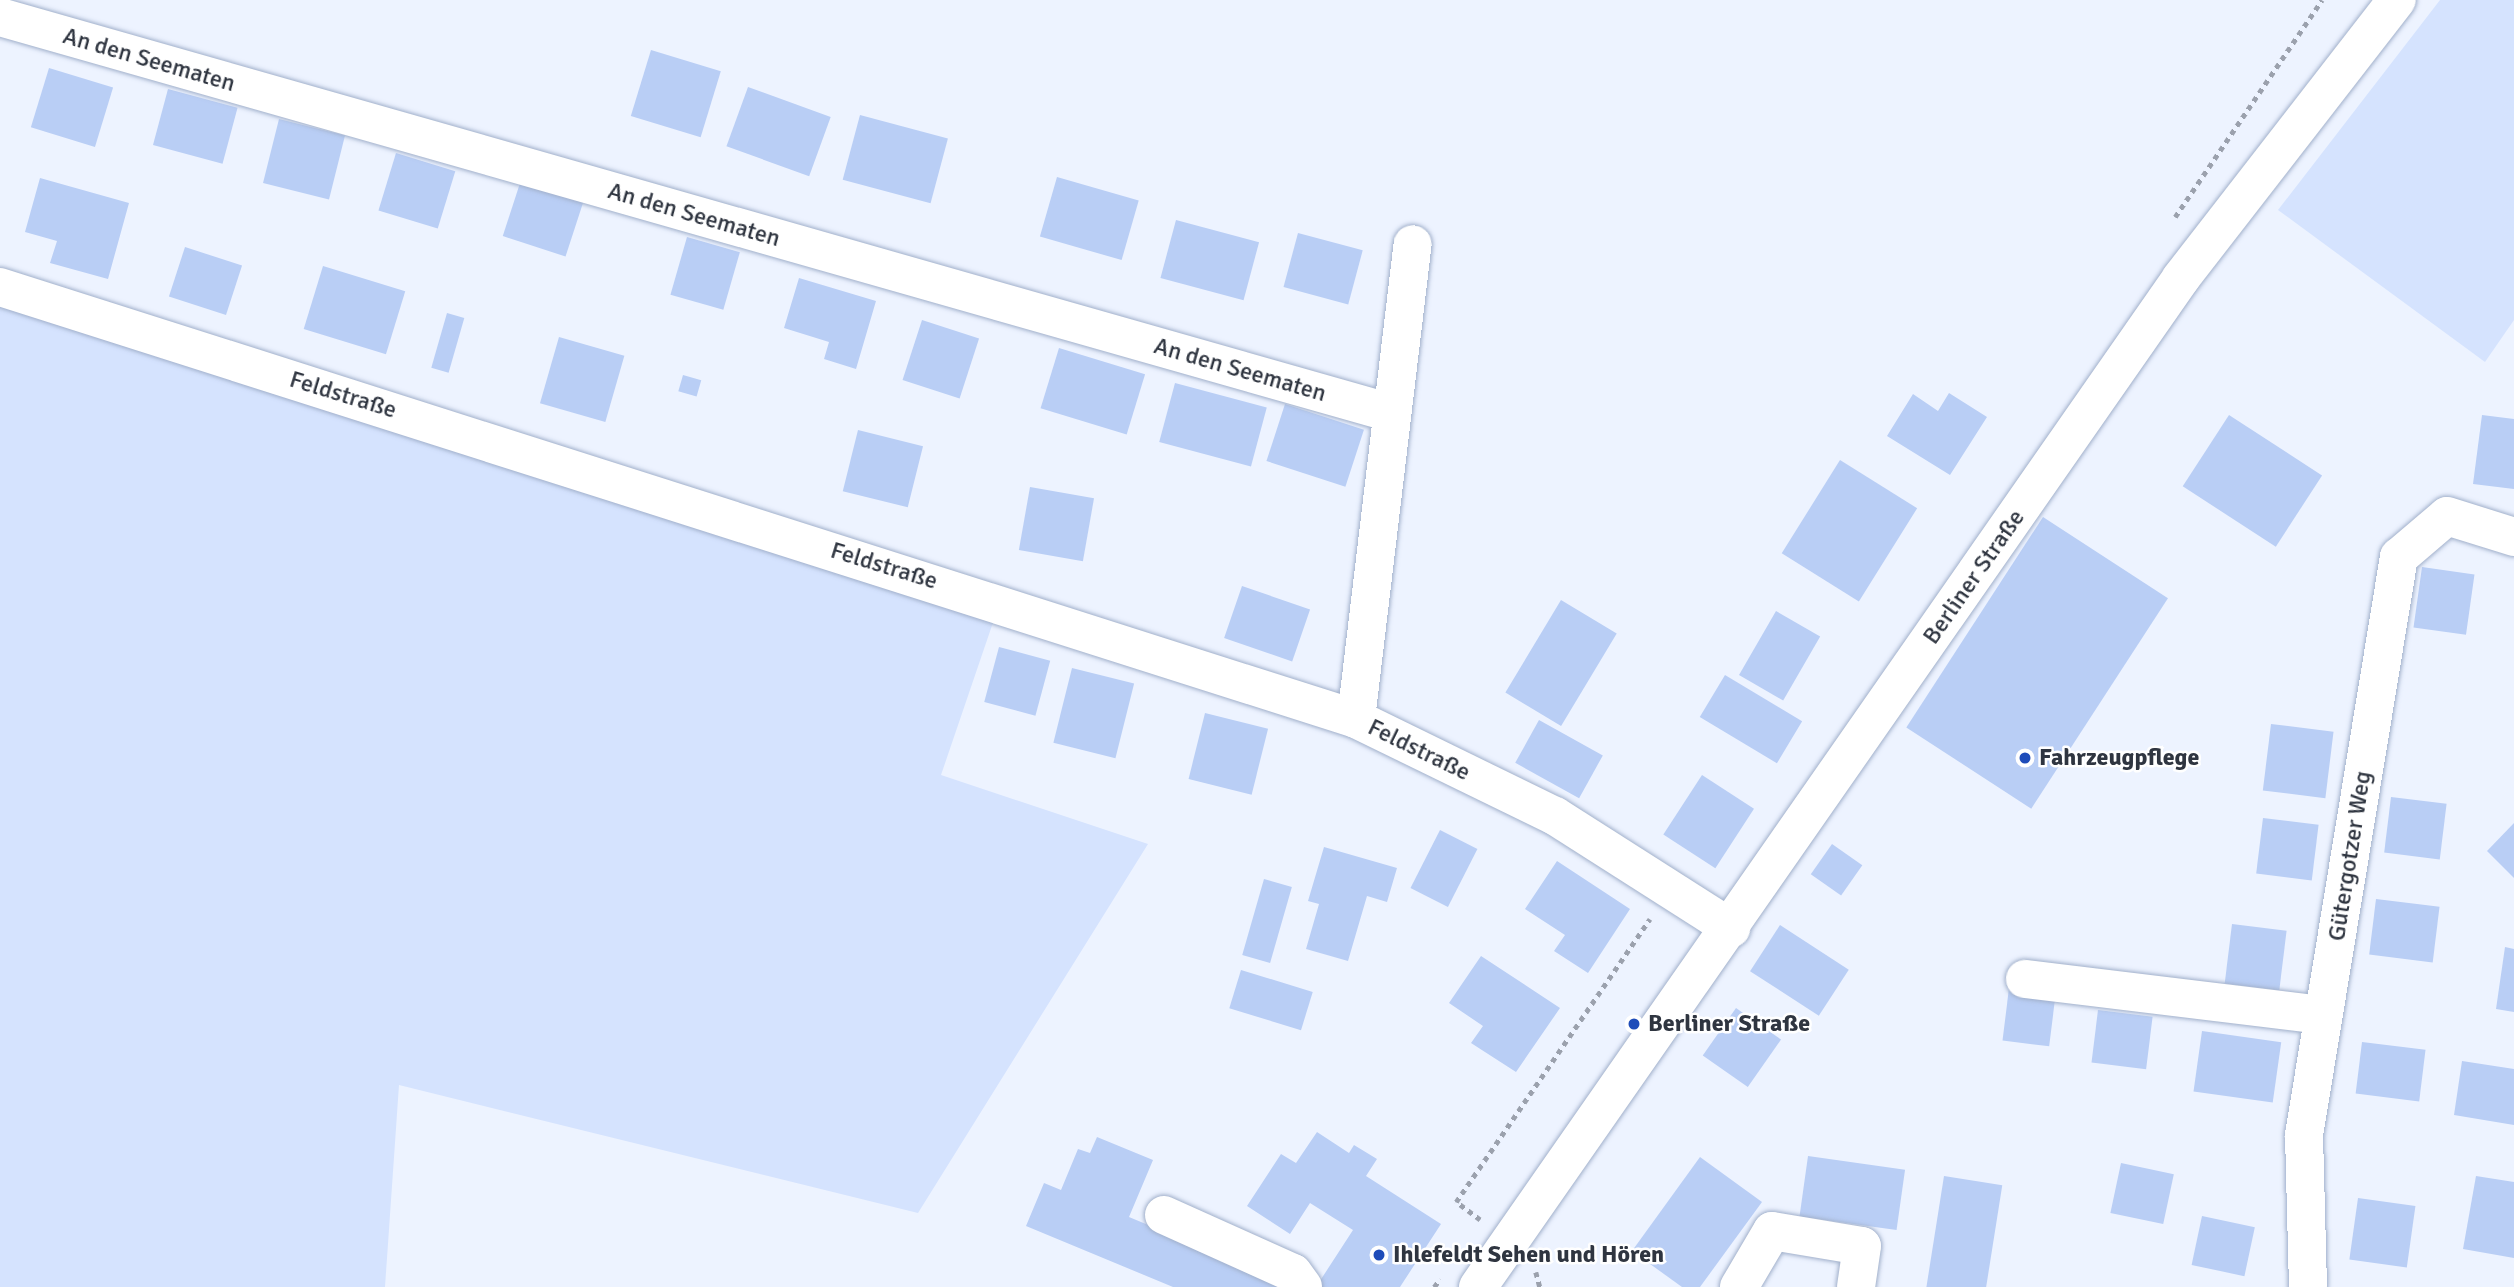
<!DOCTYPE html>
<meta charset="utf-8">
<style>
body{margin:0}
#map{position:relative;width:2514px;height:1287px;overflow:hidden;background:#edf3ff;font-family:Signika,sans-serif}
div>[style]{position:absolute}
[style*='--x']{left:calc(var(--x)*1px);top:calc(var(--y)*1px);width:calc(var(--w)*1px);rotate:calc(var(--a)*1deg)}
.green>*{inset:0;background:#d5e3fe}
.building>*{inset:0;background:#b9cef5;transform-origin:0 0}
.path>*{height:4.5px;margin-top:-2.25px;transform-origin:0;background:repeating-linear-gradient(90deg,#9ba1ad 0 5px,transparent 0 10px)}
.roads{filter:drop-shadow(0 0 2px #a1b0cb) drop-shadow(0 0 2px #a1b0cb)}
.minor>*{height:38px;margin:-19px;padding:0 19px;transform-origin:19px;border-radius:19px;background:#fff}
.major>*{height:38px;margin:-19px;padding:0 19px;transform-origin:19px;border-radius:19px;background:#fff}
.dots>*{width:19px;height:19px;translate:-50% -50%;box-sizing:border-box;border:4px solid #fff;border-radius:50%}
span{translate:-50% -50%;white-space:nowrap;text-align:center;line-height:1.15;-webkit-text-stroke:5px #fff;paint-order:stroke}
.street-label{font-size:24px;color:#2f3540}
.poi-label{font-size:24px;color:#2f3540;font-weight:700}
.left{translate:0 -50%;text-align:left}
</style>
<div id="map">
<div class="green">
<div style="clip-path:polygon(2440px 0,2514px 0,2514px 320px,2485px 362px,2278px 210px)"></div>
<div style="clip-path:polygon(0 287px,1000px 602px,941px 775px,1148px 844px,918px 1213px,399px 1085px,385px 1287px,0 1287px)"></div>
</div>
<div class="building">
<div style="left:651px;top:50px;width:73px;height:69px;rotate:17deg"></div>
<div style="left:49px;top:68px;width:67px;height:62px;rotate:17deg"></div>
<div style="left:748px;top:87px;width:88px;height:63px;rotate:20deg"></div>
<div style="left:168px;top:89px;width:72px;height:58px;rotate:15deg"></div>
<div style="left:860px;top:115px;width:91px;height:67px;rotate:15deg"></div>
<div style="left:279px;top:119px;width:68px;height:66px;rotate:14deg"></div>
<div style="left:396px;top:153px;width:62px;height:60px;rotate:17deg"></div>
<div style="left:1057px;top:177px;width:85px;height:62px;rotate:16deg"></div>
<div style="clip-path:polygon(40px 178px,129px 203px,108px 279px,50px 263px,57px 241px,25px 232px)"></div>
<div style="left:521px;top:180px;width:66px;height:59px;rotate:18deg"></div>
<div style="left:1176px;top:220px;width:86px;height:60px;rotate:15deg"></div>
<div style="left:1298px;top:233px;width:67px;height:56px;rotate:15deg"></div>
<div style="left:687px;top:237px;width:55px;height:60px;rotate:16deg"></div>
<div style="left:185px;top:247px;width:60px;height:52px;rotate:18deg"></div>
<div style="left:323px;top:266px;width:86px;height:66px;rotate:17deg"></div>
<div style="clip-path:polygon(799px 278px,876px 301px,856px 369px,824px 359px,829px 342px,784px 328px)"></div>
<div style="left:447px;top:313px;width:18px;height:57px;rotate:16deg"></div>
<div style="left:922px;top:320px;width:60px;height:63px;rotate:18deg"></div>
<div style="left:559px;top:337px;width:68px;height:69px;rotate:16deg"></div>
<div style="left:1059px;top:348px;width:90px;height:63px;rotate:17deg"></div>
<div style="left:683px;top:375px;width:19px;height:17px;rotate:16deg"></div>
<div style="left:1175px;top:383px;width:95px;height:61px;rotate:15deg"></div>
<div style="clip-path:polygon(1949px 393px,1987px 417px,1950px 475px,1887px 436px,1913px 394px,1938px 411px)"></div>
<div style="left:1285px;top:404px;width:83px;height:60px;rotate:18deg"></div>
<div style="left:2229px;top:415px;width:111px;height:85px;rotate:33deg"></div>
<div style="clip-path:polygon(2482px 415px,2514px 419px,2514px 489px,2473px 484px)"></div>
<div style="left:858px;top:430px;width:67px;height:63px;rotate:14deg"></div>
<div style="left:1840px;top:460px;width:91px;height:110px;rotate:32deg"></div>
<div style="left:1030px;top:487px;width:65px;height:64px;rotate:10deg"></div>
<div style="left:2043px;top:517px;width:149px;height:251px;rotate:33deg"></div>
<div style="left:2422px;top:567px;width:53px;height:61px;rotate:8deg"></div>
<div style="left:1242px;top:586px;width:72px;height:55px;rotate:19deg"></div>
<div style="left:1561px;top:600px;width:65px;height:108px;rotate:31deg"></div>
<div style="left:1776px;top:611px;width:51px;height:74px;rotate:30deg"></div>
<div style="left:999px;top:647px;width:53px;height:57px;rotate:15deg"></div>
<div style="left:1072px;top:668px;width:64px;height:77px;rotate:14deg"></div>
<div style="left:1725px;top:675px;width:90px;height:49px;rotate:31deg"></div>
<div style="left:1205px;top:713px;width:65px;height:68px;rotate:14deg"></div>
<div style="left:1539px;top:720px;width:73px;height:49px;rotate:29deg"></div>
<div style="left:2271px;top:724px;width:63px;height:67px;rotate:7deg"></div>
<div style="left:1702px;top:775px;width:62px;height:71px;rotate:33deg"></div>
<div style="left:2391px;top:797px;width:56px;height:56px;rotate:7deg"></div>
<div style="left:2263px;top:818px;width:56px;height:56px;rotate:7deg"></div>
<div style="clip-path:polygon(2514px 823px,2514px 878px,2487px 851px)"></div>
<div style="left:1440px;top:830px;width:42px;height:65px;rotate:27deg"></div>
<div style="left:1832px;top:844px;width:37px;height:37px;rotate:35deg"></div>
<div style="clip-path:polygon(1324px 847px,1397px 868px,1387px 902px,1367px 896px,1348px 961px,1306px 949px,1319px 904px,1308px 901px)"></div>
<div style="clip-path:polygon(1557px 861px,1630px 909px,1588px 973px,1554px 951px,1565px 935px,1525px 909px)"></div>
<div style="left:1264px;top:879px;width:29px;height:79px;rotate:16deg"></div>
<div style="left:2376px;top:899px;width:64px;height:56px;rotate:7deg"></div>
<div style="left:2232px;top:924px;width:55px;height:60px;rotate:7deg"></div>
<div style="left:1780px;top:925px;width:82px;height:55px;rotate:33deg"></div>
<div style="clip-path:polygon(2505px 947px,2514px 949px,2514px 1012px,2496px 1009px)"></div>
<div style="clip-path:polygon(1481px 956px,1560px 1008px,1516px 1072px,1471px 1043px,1483px 1026px,1449px 1003px)"></div>
<div style="left:1241px;top:970px;width:75px;height:40px;rotate:17deg"></div>
<div style="left:2009px;top:988px;width:47px;height:53px;rotate:7deg"></div>
<div style="left:1736px;top:1008px;width:55px;height:58px;rotate:35deg"></div>
<div style="left:2098px;top:1010px;width:55px;height:53px;rotate:7deg"></div>
<div style="left:2202px;top:1031px;width:80px;height:61px;rotate:8deg"></div>
<div style="left:2362px;top:1042px;width:64px;height:52px;rotate:7deg"></div>
<div style="clip-path:polygon(2462px 1061px,2514px 1069px,2514px 1125px,2454px 1115px)"></div>
<div style="clip-path:polygon(1317px 1132px,1349px 1153px,1354px 1145px,1377px 1159px,1366px 1176px,1441px 1224px,1400px 1287px,1316px 1287px,1353px 1230px,1310px 1203px,1290px 1234px,1247px 1206px,1281px 1154px,1296px 1163px)"></div>
<div style="clip-path:polygon(1097px 1137px,1153px 1160px,1129px 1217px,1297px 1287px,1173px 1287px,1026px 1226px,1044px 1183px,1061px 1190px,1078px 1149px,1090px 1153px)"></div>
<div style="left:1808px;top:1156px;width:98px;height:61px;rotate:8deg"></div>
<div style="clip-path:polygon(1700px 1157px,1762px 1202px,1700px 1287px,1682px 1287px,1632px 1251px)"></div>
<div style="left:2121px;top:1163px;width:54px;height:51px;rotate:12deg"></div>
<div style="left:1944px;top:1176px;width:59px;height:113px;rotate:9deg"></div>
<div style="clip-path:polygon(2476px 1176px,2514px 1182px,2514px 1258px,2463px 1249px)"></div>
<div style="left:2358px;top:1198px;width:58px;height:62px;rotate:8deg"></div>
<div style="left:2202px;top:1216px;width:54px;height:50px;rotate:12deg"></div>
</div>
<div class="path">
<div style="--x:2175;--y:217;--w:262;--a:-55.9"></div>
<div style="--x:1480;--y:1220;--w:30;--a:-143"></div>
<div style="--x:1456;--y:1202;--w:343;--a:-55.6"></div>
<div style="--x:1536;--y:1272;--w:16;--a:75"></div>
<div style="--x:1434;--y:1287;--w:10;--a:-53"></div>
</div>
<div class="roads">
<div class="minor">
<div style="--x:0;--y:17;--w:1443;--a:15.89"></div>
<div style="--x:0;--y:287;--w:1423;--a:17.67"></div>
<div style="--x:1356;--y:719;--w:221;--a:26"></div>
<div style="--x:1555;--y:816;--w:209;--a:32.5"></div>
<div style="--x:1356;--y:719;--w:478;--a:-83.2"></div>
<div style="--x:2025;--y:979;--w:300;--a:6.9"></div>
<div style="--x:1164;--y:1215;--w:141;--a:24.2"></div>
<div style="--x:1293;--y:1273;--w:17;--a:54"></div>
<div style="--x:1739;--y:1287;--w:65;--a:-59.5"></div>
<div style="--x:1772;--y:1231;--w:91;--a:9.5"></div>
<div style="--x:1862;--y:1246;--w:41;--a:98.3"></div>
<div style="--x:2308;--y:1287;--w:152;--a:-91.5"></div>
<div style="--x:2304;--y:1135;--w:586;--a:-80.67"></div>
<div style="--x:2399;--y:557;--w:63;--a:-40.5"></div>
<div style="--x:2447;--y:516;--w:70;--a:17.4"></div>
</div>
<div class="major">
<div style="--x:1478;--y:1287;--w:1230;--a:-55.13"></div>
<div style="--x:2181;--y:278;--w:352;--a:-52.2"></div>
</div>
</div>
<div class="dots">
<div style="left:2025px;top:758px;background:#1e4cb9"></div>
<div style="left:1634px;top:1024px;background:#1e4cb9"></div>
<div style="left:1379px;top:1255px;background:#1e4cb9"></div>
</div>
<div class="street-label">
<span style="left:149px;top:60px;rotate:16deg">An den Seematen</span>
<span style="left:694px;top:215px;rotate:16deg">An den Seematen</span>
<span style="left:1240px;top:370px;rotate:16deg">An den Seematen</span>
<span style="left:343px;top:395px;rotate:17deg">Feldstraße</span>
<span style="left:884px;top:566px;rotate:17deg">Feldstraße</span>
<span style="left:1974px;top:577px;rotate:-55deg">Berliner Straße</span>
<span style="left:1419px;top:750px;rotate:26deg">Feldstraße</span>
<span style="left:2350px;top:856px;rotate:-81deg">Gütergotzer Weg</span>
</div>
<div class="poi-label">
<span class="left" style="left:2039px;top:758px">Fahrzeugpflege</span>
<span class="left" style="left:1648px;top:1024px">Berliner Straße</span>
<span class="left" style="left:1393px;top:1255px">Ihlefeldt Sehen und Hören</span>
</div>
</div>
